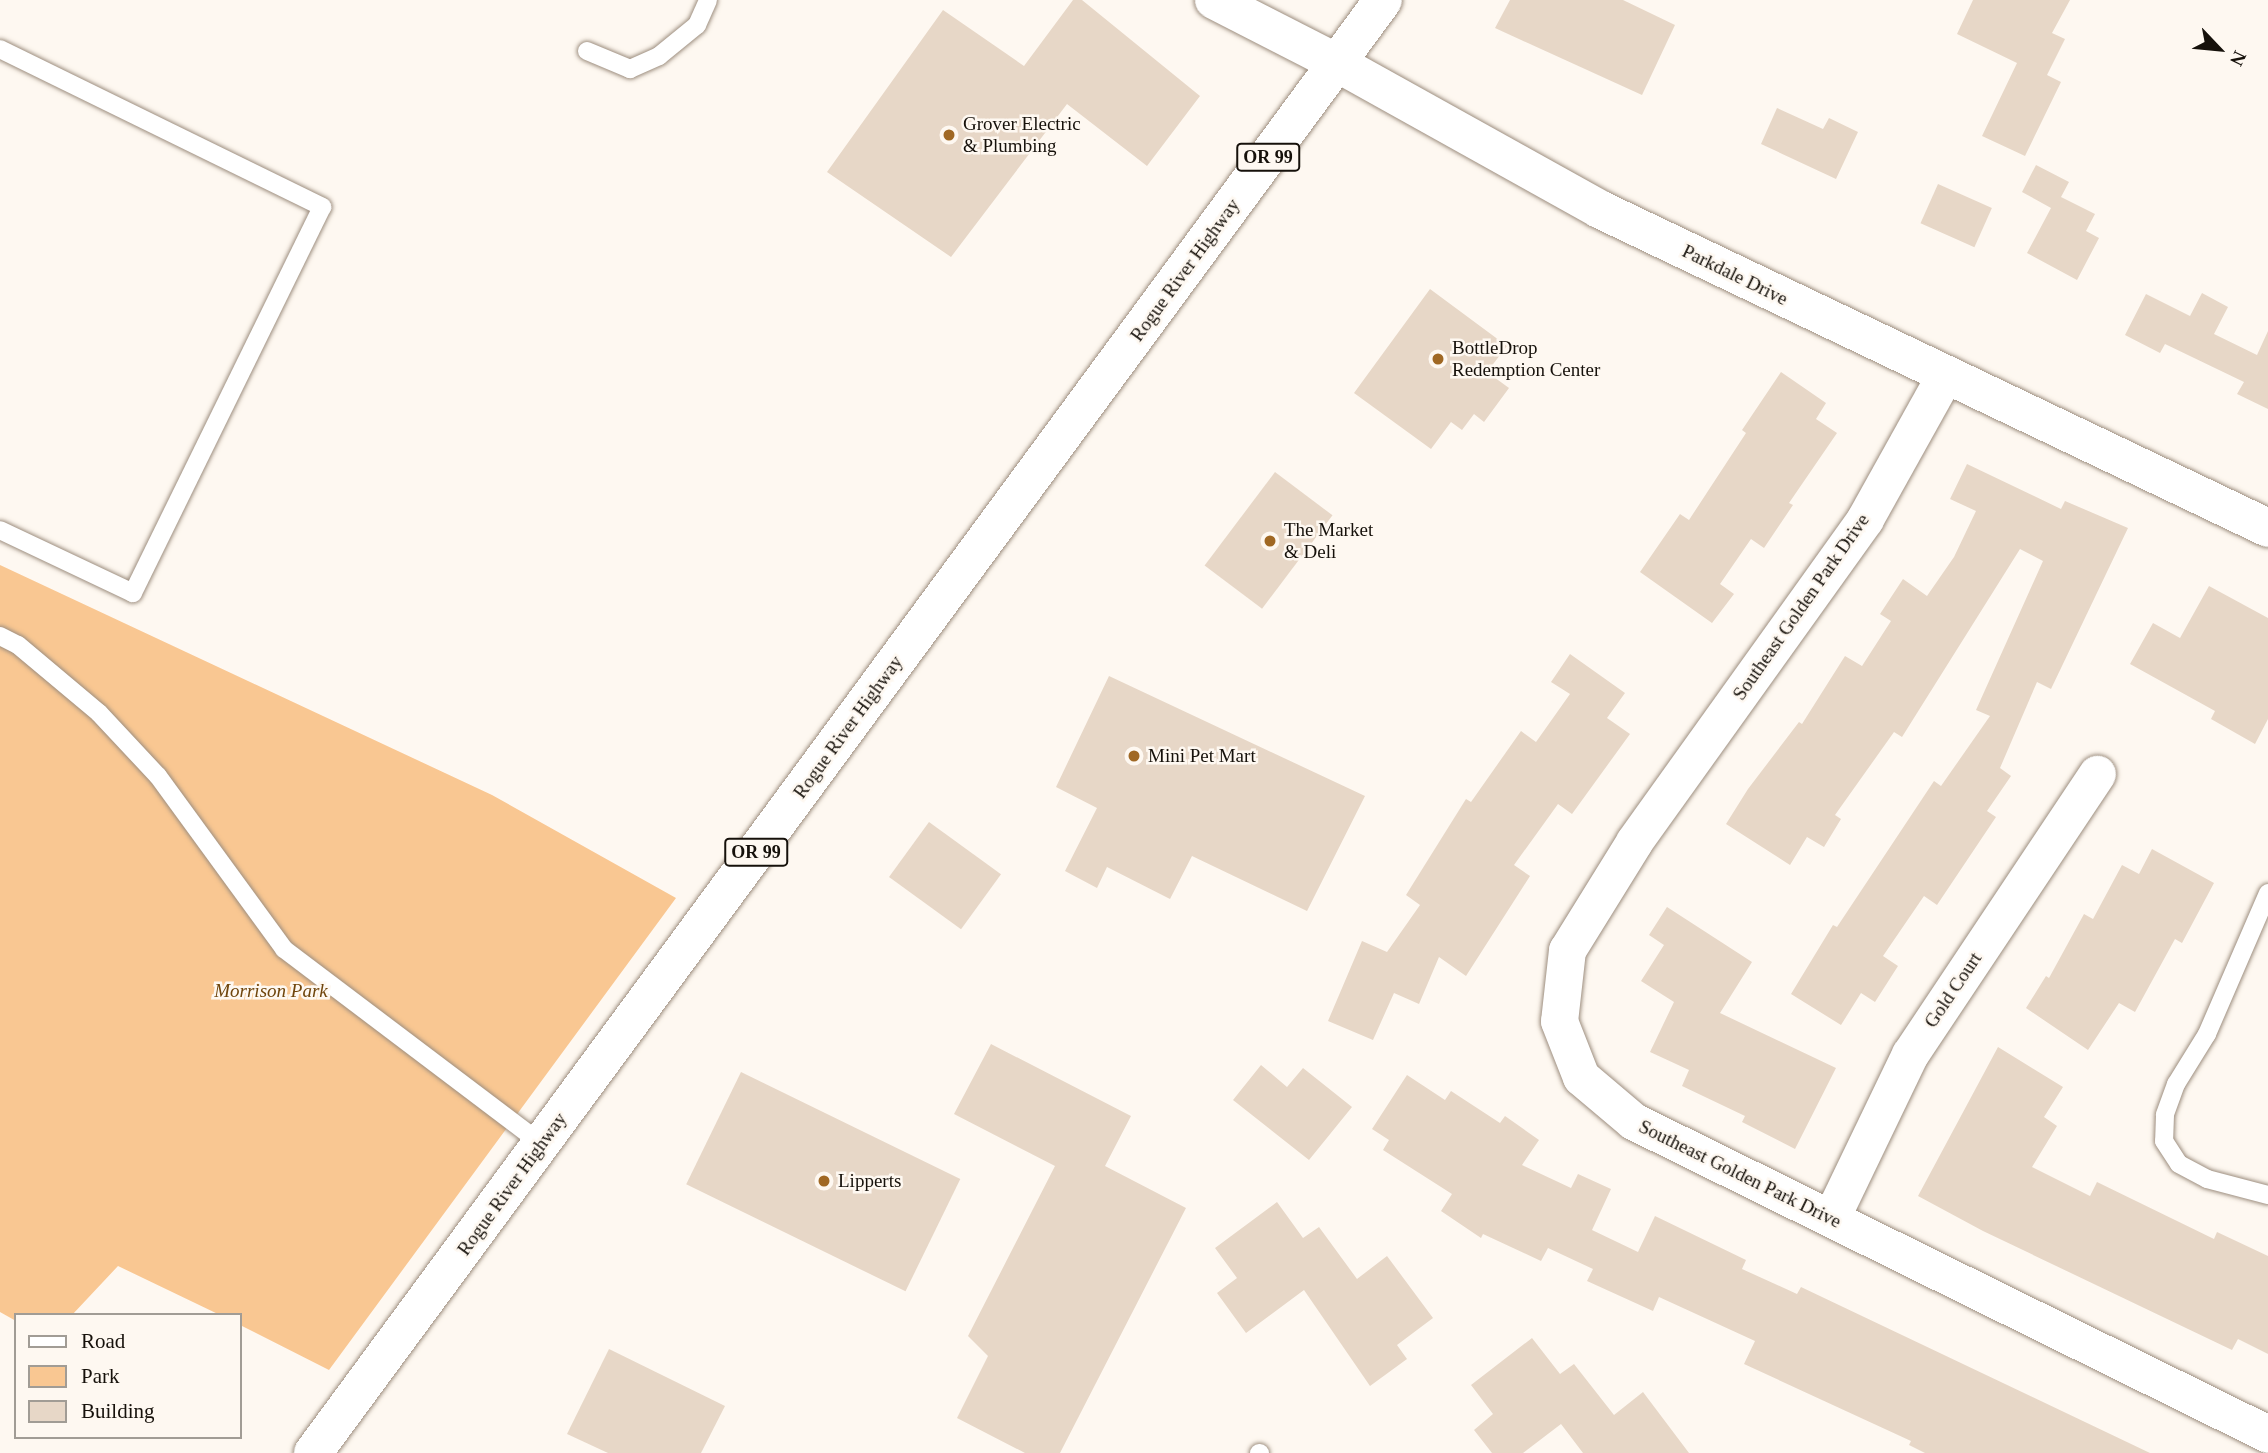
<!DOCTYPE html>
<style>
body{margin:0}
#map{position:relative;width:2268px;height:1453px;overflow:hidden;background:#fef8f1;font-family:Georgia,serif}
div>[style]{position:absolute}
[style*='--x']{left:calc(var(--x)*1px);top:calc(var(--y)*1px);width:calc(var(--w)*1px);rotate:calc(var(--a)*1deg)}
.green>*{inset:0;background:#f9c792}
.building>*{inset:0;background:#e7d7c7;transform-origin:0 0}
.roads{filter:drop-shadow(0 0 2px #9d8e7f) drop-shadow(0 0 2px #9d8e7f)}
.service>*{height:18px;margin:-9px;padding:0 9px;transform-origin:9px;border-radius:9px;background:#fff}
.minor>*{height:37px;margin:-18.5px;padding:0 18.5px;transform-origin:18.5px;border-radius:18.5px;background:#fff}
.secondary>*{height:38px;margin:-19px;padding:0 19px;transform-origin:19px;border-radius:19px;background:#fff}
.primary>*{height:38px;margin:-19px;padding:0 19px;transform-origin:19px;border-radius:19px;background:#fff}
.dots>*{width:19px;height:19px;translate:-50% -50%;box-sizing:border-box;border:4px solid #fef8f1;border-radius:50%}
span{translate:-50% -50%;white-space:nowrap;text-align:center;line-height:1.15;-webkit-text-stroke:5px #fef8f1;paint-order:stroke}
.shield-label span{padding:2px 5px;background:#fef8f1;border:2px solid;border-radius:5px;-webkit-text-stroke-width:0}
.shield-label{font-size:18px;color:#16110b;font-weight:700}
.poi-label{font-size:19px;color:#16110b}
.left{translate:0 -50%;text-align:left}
.street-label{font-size:19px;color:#16110b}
.park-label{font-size:19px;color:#6f450c;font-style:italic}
.legend{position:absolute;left:14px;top:1313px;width:228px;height:126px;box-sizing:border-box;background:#fef8f1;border:2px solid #a19c95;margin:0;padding:9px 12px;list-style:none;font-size:21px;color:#16110b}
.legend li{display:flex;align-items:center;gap:14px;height:35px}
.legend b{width:35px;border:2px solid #a19c95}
.north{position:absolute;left:2184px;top:14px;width:70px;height:70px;-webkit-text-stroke:5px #fef8f1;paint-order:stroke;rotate:116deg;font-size:19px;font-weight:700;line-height:28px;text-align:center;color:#16110b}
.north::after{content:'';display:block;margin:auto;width:24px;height:32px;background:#16110b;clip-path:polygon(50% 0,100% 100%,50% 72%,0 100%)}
</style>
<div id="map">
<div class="green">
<div style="clip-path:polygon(0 565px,492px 795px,676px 898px,329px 1370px,240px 1325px,240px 1315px,220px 1315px,118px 1266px,72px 1315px,16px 1315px,16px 1321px,0 1312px)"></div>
</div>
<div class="building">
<div style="clip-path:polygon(1073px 0,1082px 0,1200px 96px,1147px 166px,1067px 104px,951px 257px,827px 172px,943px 10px,1024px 66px)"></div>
<div style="clip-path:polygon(1510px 0,1623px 0,1675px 25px,1642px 95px,1495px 28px)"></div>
<div style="clip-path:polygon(1973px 0,2070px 0,2052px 33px,2065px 39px,2047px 75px,2061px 82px,2025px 156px,1982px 136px,2017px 63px,1957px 34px)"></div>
<div style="clip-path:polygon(1777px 108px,1823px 129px,1829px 118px,1858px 132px,1836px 179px,1761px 144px)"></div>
<div style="clip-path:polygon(2036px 165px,2069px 182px,2061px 197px,2095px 214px,2086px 231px,2099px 238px,2077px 280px,2027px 253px,2051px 208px,2022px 192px)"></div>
<div style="left:1938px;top:184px;width:59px;height:43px;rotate:24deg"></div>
<div style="clip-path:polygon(1430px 289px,1507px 346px,1487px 372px,1509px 388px,1484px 422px,1474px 414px,1462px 430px,1451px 422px,1431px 449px,1354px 393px)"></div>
<div style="clip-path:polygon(2202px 293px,2228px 307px,2214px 334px,2257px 355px,2268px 331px,2268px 409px,2237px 394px,2244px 382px,2165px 344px,2160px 353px,2125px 335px,2146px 294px,2190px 316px)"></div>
<div style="clip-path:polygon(1781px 372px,1826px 403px,1816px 419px,1837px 433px,1789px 503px,1793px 505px,1764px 548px,1751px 539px,1720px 584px,1734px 594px,1712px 623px,1640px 572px,1680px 514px,1689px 520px,1746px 433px,1742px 430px)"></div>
<div style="clip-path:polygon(1967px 464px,2061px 509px,2065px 501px,2128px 528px,2051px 689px,2037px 682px,2000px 768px,2011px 776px,1987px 811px,1996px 817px,1937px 905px,1924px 896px,1883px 956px,1898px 966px,1875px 1002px,1861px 993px,1841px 1025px,1791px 994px,1833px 925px,1837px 927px,1934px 781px,1941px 786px,1990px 716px,1976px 710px,2043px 561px,2020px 549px,1902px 737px,1894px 732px,1835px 815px,1841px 819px,1824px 847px,1807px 837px,1790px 865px,1726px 824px,1748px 789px,1799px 722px,1802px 724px,1845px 656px,1862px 666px,1891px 621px,1880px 614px,1903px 579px,1927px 596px,1954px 557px,1976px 511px,1950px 499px)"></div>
<div style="left:1275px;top:472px;width:72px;height:117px;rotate:37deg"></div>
<div style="clip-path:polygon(2209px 586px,2268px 618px,2268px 719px,2255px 744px,2211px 719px,2215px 711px,2130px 664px,2153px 623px,2180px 638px)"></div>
<div style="clip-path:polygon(1570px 654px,1625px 693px,1607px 718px,1630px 734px,1572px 814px,1558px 804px,1514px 865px,1530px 876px,1466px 976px,1439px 957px,1419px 1004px,1394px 993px,1373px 1040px,1328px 1021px,1362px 941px,1387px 952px,1420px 905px,1406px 895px,1466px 799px,1471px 802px,1521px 731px,1536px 742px,1570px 694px,1551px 682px)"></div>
<div style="clip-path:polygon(1109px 676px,1365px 796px,1307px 911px,1192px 856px,1170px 899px,1107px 867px,1097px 888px,1065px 871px,1097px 808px,1056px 787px)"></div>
<div style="left:929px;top:822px;width:89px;height:68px;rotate:36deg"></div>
<div style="clip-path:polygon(2152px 849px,2214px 883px,2182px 943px,2175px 939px,2135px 1012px,2119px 1003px,2088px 1050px,2026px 1008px,2046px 976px,2049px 978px,2084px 914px,2093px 919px,2122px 865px,2139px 874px)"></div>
<div style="clip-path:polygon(1667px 907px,1752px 962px,1720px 1013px,1836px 1068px,1795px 1149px,1742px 1122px,1745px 1116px,1682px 1086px,1689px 1070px,1650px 1052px,1674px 1002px,1641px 981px,1664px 945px,1649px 935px)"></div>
<div style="clip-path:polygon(991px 1044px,1131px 1116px,1105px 1166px,1186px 1208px,1060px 1453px,1025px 1453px,957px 1418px,988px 1356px,968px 1336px,1055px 1166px,954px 1114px)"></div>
<div style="clip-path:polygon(1998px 1047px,2063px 1087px,2044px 1117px,2057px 1126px,2032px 1167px,2090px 1196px,2097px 1182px,2214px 1239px,2217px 1232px,2268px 1256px,2268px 1354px,2238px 1339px,2232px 1350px,1983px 1231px,1918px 1196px)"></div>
<div style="clip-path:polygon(1261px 1065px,1287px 1087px,1303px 1068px,1352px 1107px,1309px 1160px,1233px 1100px)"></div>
<div style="left:741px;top:1072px;width:244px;height:125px;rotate:26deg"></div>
<div style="clip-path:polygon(1407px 1075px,1445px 1100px,1451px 1091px,1500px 1123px,1505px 1116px,1539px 1140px,1522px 1165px,1571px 1188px,1578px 1174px,1611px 1189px,1592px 1230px,1638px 1252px,1655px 1216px,1746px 1260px,1742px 1269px,1797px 1294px,1801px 1287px,2150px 1453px,1925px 1453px,1909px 1445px,1911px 1441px,1744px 1364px,1755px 1341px,1659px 1297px,1653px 1311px,1587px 1281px,1593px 1269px,1548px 1248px,1541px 1261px,1483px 1234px,1481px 1238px,1441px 1211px,1452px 1194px,1383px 1150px,1389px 1140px,1372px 1129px)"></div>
<div style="clip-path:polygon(1277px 1202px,1303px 1238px,1319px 1227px,1357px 1279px,1387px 1256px,1433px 1318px,1397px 1345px,1407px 1359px,1370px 1386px,1304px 1290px,1246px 1333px,1217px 1293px,1237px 1278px,1215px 1248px)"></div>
<div style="clip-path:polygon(1532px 1338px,1560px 1374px,1574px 1364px,1614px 1415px,1643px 1392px,1689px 1453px,1583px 1453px,1561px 1424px,1523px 1453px,1492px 1453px,1474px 1430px,1493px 1414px,1471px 1385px)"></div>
<div style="clip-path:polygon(609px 1349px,725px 1406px,701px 1453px,608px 1453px,567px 1434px)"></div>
</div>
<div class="roads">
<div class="service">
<div style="--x:0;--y:49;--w:359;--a:26.1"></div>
<div style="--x:322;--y:207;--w:430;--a:116.1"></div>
<div style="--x:133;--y:593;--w:147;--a:-154.7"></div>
<div style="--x:587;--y:51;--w:47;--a:22.7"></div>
<div style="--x:630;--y:69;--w:32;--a:-24"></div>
<div style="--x:659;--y:56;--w:49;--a:-39.2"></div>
<div style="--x:697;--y:25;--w:27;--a:-66"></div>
<div style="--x:0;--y:636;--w:20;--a:27"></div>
<div style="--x:18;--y:645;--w:106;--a:40"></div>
<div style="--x:99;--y:713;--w:86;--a:46.9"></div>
<div style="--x:158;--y:776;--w:214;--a:53.9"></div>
<div style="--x:284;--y:949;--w:323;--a:37.1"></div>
<div style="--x:2268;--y:893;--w:154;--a:113.4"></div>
<div style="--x:2207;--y:1034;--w:59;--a:121.8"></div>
<div style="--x:2176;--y:1084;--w:33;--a:110"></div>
<div style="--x:2165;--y:1115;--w:26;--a:92"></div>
<div style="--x:2164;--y:1141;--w:27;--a:57"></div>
<div style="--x:2179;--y:1164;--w:32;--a:28"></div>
<div style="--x:2207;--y:1179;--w:63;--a:14.7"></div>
<div style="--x:1259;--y:1453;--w:1;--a:0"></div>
</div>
<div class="minor">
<div style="--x:1945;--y:375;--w:165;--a:119.1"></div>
<div style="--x:1865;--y:519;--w:397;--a:125.6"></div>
<div style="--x:1634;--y:842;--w:127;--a:121.8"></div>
<div style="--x:1567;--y:950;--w:71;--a:96.4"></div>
<div style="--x:1559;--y:1021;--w:60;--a:68.6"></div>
<div style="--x:1581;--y:1077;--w:68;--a:40.2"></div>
<div style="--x:1633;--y:1121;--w:708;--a:26.24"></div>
<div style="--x:1831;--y:1218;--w:182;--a:-64.3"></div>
<div style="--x:1910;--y:1054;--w:337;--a:-56.3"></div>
</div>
<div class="secondary">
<div style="--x:1214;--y:0;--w:138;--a:27.1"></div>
<div style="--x:1337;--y:63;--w:300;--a:29.1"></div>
<div style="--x:1599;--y:209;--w:741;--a:25.49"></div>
</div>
<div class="primary">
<div style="--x:313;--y:1453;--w:1804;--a:-53.63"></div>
</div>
</div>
<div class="dots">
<div style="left:949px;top:135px;background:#a06824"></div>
<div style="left:1438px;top:359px;background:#a06824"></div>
<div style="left:1270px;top:541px;background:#a06824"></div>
<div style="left:1134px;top:756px;background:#a06824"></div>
<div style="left:824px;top:1181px;background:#a06824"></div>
</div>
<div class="shield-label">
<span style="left:1268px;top:157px">OR 99</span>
<span style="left:756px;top:852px">OR 99</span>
</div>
<div class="poi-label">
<span class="left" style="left:963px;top:135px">Grover Electric<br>&amp; Plumbing</span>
<span class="left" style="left:1452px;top:359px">BottleDrop<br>Redemption Center</span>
<span class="left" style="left:1284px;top:541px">The Market<br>&amp; Deli</span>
<span class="left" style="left:1148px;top:756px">Mini Pet Mart</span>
<span class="left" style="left:838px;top:1181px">Lipperts</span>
</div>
<div class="street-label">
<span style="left:1185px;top:270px;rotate:-54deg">Rogue River Highway</span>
<span style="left:1735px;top:275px;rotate:26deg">Parkdale Drive</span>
<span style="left:1801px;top:607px;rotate:-55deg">Southeast Golden Park Drive</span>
<span style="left:848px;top:727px;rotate:-54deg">Rogue River Highway</span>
<span style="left:1953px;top:990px;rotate:-56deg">Gold Court</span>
<span style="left:1740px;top:1174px;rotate:26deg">Southeast Golden Park Drive</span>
<span style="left:512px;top:1184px;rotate:-54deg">Rogue River Highway</span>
</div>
<div class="park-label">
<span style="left:271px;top:991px">Morrison Park</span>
</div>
<ul class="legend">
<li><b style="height:9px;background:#fff"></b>Road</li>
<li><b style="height:19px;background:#f9c792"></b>Park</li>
<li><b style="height:19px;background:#e7d7c7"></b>Building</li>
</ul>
<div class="north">N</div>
</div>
